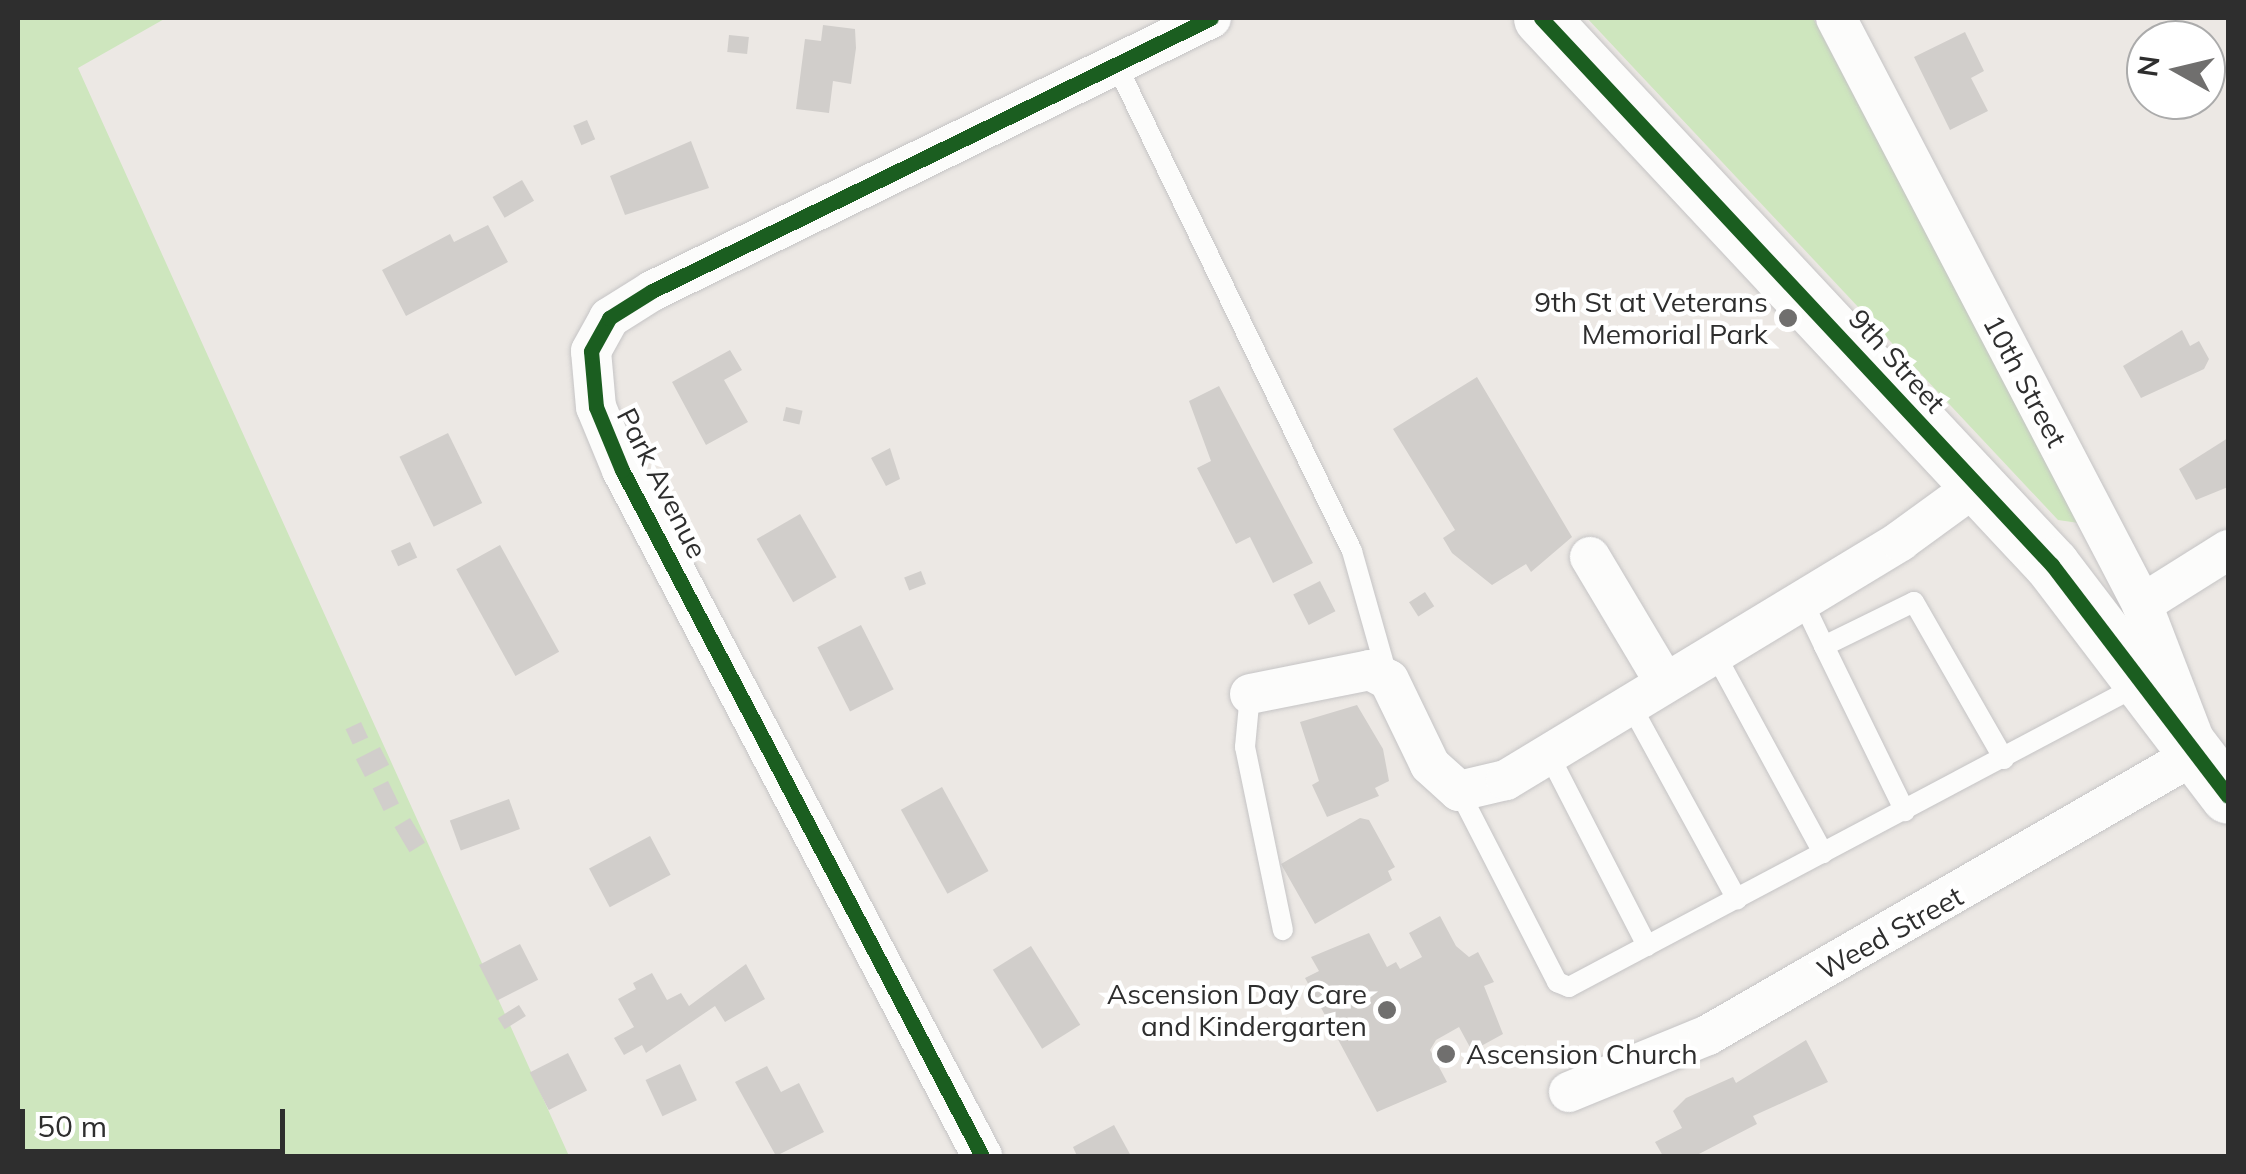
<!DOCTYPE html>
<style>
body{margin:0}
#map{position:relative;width:2246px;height:1174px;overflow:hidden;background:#ece8e4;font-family:Mulish,sans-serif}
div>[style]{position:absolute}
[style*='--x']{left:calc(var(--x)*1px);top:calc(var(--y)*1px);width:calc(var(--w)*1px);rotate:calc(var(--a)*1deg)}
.green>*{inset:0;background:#cee6be}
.building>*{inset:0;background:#d1cecb;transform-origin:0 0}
.roads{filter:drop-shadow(0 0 2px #c5c4c5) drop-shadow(0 0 2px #c5c4c5)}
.lane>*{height:20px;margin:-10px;padding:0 10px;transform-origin:10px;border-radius:10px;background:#fcfcfb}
.street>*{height:40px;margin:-20px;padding:0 20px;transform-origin:20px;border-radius:20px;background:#fcfcfb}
.secondary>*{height:55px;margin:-27.5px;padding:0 27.5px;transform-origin:27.5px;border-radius:27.5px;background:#fcfcfb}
.cycleway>*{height:15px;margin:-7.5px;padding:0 7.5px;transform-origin:7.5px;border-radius:7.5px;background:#1b5e20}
.dots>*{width:28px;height:28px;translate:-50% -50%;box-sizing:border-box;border:5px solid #fff;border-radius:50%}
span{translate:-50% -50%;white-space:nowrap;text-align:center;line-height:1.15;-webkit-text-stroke:9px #fff;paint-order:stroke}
.poi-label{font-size:28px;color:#2e2e2e}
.right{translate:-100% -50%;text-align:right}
.left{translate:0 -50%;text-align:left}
.street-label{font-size:28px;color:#2e2e2e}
.frame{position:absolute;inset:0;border:20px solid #2e2e2e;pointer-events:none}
.north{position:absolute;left:2126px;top:20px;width:100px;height:100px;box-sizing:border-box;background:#fff;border:2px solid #ababab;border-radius:50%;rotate:278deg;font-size:28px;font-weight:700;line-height:40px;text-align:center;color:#2e2e2e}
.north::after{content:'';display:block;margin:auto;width:35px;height:45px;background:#706f6e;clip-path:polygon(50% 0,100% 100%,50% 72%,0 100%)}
.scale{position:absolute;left:20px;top:1109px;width:265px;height:45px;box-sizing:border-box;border:5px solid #2e2e2e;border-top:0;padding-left:12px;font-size:30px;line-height:35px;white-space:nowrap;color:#2e2e2e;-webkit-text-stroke:8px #fff;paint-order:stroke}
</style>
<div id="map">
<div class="green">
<div style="clip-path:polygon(18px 18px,166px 18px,78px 68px,569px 1156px,18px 1156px)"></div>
<div style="clip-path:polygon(1587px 18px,1813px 18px,2079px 523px,2058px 520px)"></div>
</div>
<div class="building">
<div style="clip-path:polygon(823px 25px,855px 29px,856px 48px,851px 84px,833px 81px,829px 113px,796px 109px,805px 39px,821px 41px)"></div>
<div style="clip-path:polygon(1965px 32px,1984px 71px,1971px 78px,1988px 111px,1950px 130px,1914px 57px)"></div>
<div style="left:729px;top:35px;width:20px;height:17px;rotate:6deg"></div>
<div style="left:587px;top:120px;width:21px;height:15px;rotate:67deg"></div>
<div style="clip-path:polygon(691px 141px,709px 188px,625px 215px,610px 176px)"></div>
<div style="left:522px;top:180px;width:24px;height:34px;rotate:60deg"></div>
<div style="clip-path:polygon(488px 225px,508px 262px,406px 316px,382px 270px,450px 234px,454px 242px)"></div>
<div style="clip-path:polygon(2182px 330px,2190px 346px,2199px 341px,2209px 359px,2204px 369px,2141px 398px,2123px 366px)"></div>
<div style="clip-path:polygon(730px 350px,742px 370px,724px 380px,748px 422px,706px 445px,672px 382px)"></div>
<div style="clip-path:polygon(1477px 377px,1572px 537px,1531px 572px,1526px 564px,1492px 585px,1452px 553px,1443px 538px,1455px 530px,1393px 429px)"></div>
<div style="clip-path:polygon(1219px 386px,1313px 563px,1273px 583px,1250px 537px,1236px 544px,1197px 468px,1211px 461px,1189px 401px)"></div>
<div style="left:786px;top:407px;width:17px;height:14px;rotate:13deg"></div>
<div style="left:448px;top:433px;width:78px;height:54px;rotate:64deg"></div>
<div style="clip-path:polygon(2228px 438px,2228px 487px,2196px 500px,2179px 469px)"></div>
<div style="clip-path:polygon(890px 448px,900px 479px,886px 486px,871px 458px)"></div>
<div style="left:800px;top:514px;width:73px;height:50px;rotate:60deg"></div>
<div style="left:410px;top:542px;width:17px;height:21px;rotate:65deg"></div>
<div style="left:500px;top:545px;width:122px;height:50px;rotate:61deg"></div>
<div style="left:921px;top:571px;width:14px;height:18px;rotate:69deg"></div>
<div style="left:1320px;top:581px;width:34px;height:30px;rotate:63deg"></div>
<div style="left:1425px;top:592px;width:17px;height:19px;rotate:57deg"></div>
<div style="left:861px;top:625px;width:72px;height:49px;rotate:63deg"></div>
<div style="clip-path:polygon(1357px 705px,1383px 749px,1389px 781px,1375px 788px,1379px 796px,1327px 817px,1312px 785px,1319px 781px,1300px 722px)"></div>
<div style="left:361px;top:722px;width:17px;height:17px;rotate:65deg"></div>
<div style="left:380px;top:747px;width:20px;height:27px;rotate:63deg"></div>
<div style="left:388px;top:781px;width:25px;height:17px;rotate:64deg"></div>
<div style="left:942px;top:787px;width:96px;height:47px;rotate:61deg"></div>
<div style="left:509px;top:799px;width:32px;height:63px;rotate:70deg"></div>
<div style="left:410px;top:818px;width:29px;height:18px;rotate:59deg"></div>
<div style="clip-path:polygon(1360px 818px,1369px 820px,1395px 867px,1388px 871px,1392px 880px,1315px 924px,1281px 864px)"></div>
<div style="left:650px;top:836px;width:44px;height:69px;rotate:62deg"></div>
<div style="clip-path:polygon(1440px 916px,1456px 946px,1469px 957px,1478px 952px,1494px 982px,1484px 986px,1503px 1034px,1472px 1051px,1459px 1027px,1436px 1040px,1430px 1050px,1447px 1082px,1377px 1112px,1305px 978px,1319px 971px,1311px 957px,1369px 933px,1387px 967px,1396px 962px,1400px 969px,1422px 957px,1409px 933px)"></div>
<div style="left:520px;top:944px;width:40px;height:46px;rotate:63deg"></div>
<div style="left:1031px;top:946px;width:93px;height:45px;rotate:58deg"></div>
<div style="clip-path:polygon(746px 964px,765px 999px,725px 1022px,715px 1006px,646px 1053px,642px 1045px,624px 1055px,614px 1038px,634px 1027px,618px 999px,636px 989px,633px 983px,652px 973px,667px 1000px,681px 993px,689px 1006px)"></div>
<div style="left:519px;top:1005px;width:13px;height:25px;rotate:58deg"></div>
<div style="clip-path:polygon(1806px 1040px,1828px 1082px,1753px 1116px,1757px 1124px,1697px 1155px,1663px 1156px,1655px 1142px,1682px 1128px,1673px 1111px,1686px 1098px,1733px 1077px,1736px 1083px)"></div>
<div style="left:568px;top:1053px;width:42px;height:43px;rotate:63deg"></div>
<div style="left:680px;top:1064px;width:40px;height:38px;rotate:65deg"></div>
<div style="clip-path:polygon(767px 1066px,781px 1092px,799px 1083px,824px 1132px,776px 1156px,735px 1082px)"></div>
<div style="clip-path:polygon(1114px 1125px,1131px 1156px,1077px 1156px,1073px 1147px)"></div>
</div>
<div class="roads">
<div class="lane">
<div style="--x:1118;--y:68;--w:537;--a:64.15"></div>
<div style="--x:1352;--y:551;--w:132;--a:74.2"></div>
<div style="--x:1802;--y:600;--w:51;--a:64.4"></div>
<div style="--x:1824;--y:646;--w:100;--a:-26.1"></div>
<div style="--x:1914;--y:602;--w:181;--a:60.2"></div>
<div style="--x:1824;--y:646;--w:184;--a:63.9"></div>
<div style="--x:1714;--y:652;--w:229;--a:61.5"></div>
<div style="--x:1250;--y:694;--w:53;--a:95.4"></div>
<div style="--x:1245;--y:747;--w:187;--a:78.3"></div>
<div style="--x:1629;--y:702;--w:225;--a:61.3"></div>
<div style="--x:1548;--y:753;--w:217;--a:62.8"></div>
<div style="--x:1459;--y:791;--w:215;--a:62.8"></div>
<div style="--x:1557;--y:982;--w:13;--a:23"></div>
<div style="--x:1569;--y:987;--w:645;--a:-27.92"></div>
</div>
<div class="street">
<div style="--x:1590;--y:557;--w:144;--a:59.2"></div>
<div style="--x:2142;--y:604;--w:102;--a:-32.1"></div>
<div style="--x:1250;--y:694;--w:122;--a:-11.3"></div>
<div style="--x:1370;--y:670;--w:21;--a:28"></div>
<div style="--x:1389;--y:680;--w:94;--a:64.2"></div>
<div style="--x:1430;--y:765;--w:39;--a:42"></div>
<div style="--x:1459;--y:791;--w:48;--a:-13.2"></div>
<div style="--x:1506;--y:780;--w:461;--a:-31.2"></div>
<div style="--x:1900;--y:541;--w:95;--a:-36"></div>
<div style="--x:1569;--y:1092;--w:150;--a:-22.3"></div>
<div style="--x:1708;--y:1035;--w:567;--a:-29.96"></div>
<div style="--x:2199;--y:752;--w:159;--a:-111.1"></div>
<div style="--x:2142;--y:604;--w:661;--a:-117.57"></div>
<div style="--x:982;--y:1156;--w:775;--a:-117.69"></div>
<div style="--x:622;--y:470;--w:68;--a:-112.4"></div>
<div style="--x:596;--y:407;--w:56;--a:-95.1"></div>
<div style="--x:591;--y:351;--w:38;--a:-61"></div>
<div style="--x:609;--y:318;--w:51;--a:-32.1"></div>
<div style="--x:652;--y:291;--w:622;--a:-26.03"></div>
</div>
<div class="secondary">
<div style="--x:1541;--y:18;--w:749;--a:46.95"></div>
<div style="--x:2052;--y:565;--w:290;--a:52.7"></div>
</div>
</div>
<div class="cycleway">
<div style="--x:1541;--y:18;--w:749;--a:46.95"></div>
<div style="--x:2052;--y:565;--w:290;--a:52.7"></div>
<div style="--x:982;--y:1156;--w:775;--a:-117.69"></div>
<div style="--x:622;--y:470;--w:68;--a:-112.4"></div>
<div style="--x:596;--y:407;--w:56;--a:-95.1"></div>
<div style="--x:591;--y:351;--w:38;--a:-61"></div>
<div style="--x:609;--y:318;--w:51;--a:-32.1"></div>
<div style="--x:652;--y:291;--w:622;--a:-26.03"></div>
</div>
<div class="dots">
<div style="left:1788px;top:318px;background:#706f6e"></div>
<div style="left:1387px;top:1010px;background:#706f6e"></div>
<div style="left:1446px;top:1054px;background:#706f6e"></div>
</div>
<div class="poi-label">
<span class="right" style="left:1768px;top:318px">9th St at Veterans<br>Memorial Park</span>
<span class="right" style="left:1367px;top:1010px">Ascension Day Care<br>and Kindergarten</span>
<span class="left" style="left:1466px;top:1054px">Ascension Church</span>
</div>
<div class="street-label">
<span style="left:1897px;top:361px;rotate:48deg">9th Street</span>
<span style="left:2025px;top:381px;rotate:62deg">10th Street</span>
<span style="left:662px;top:483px;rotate:63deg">Park Avenue</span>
<span style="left:1890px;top:933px;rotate:-29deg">Weed Street</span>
</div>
<div class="frame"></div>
<div class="north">N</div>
<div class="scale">50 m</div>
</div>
